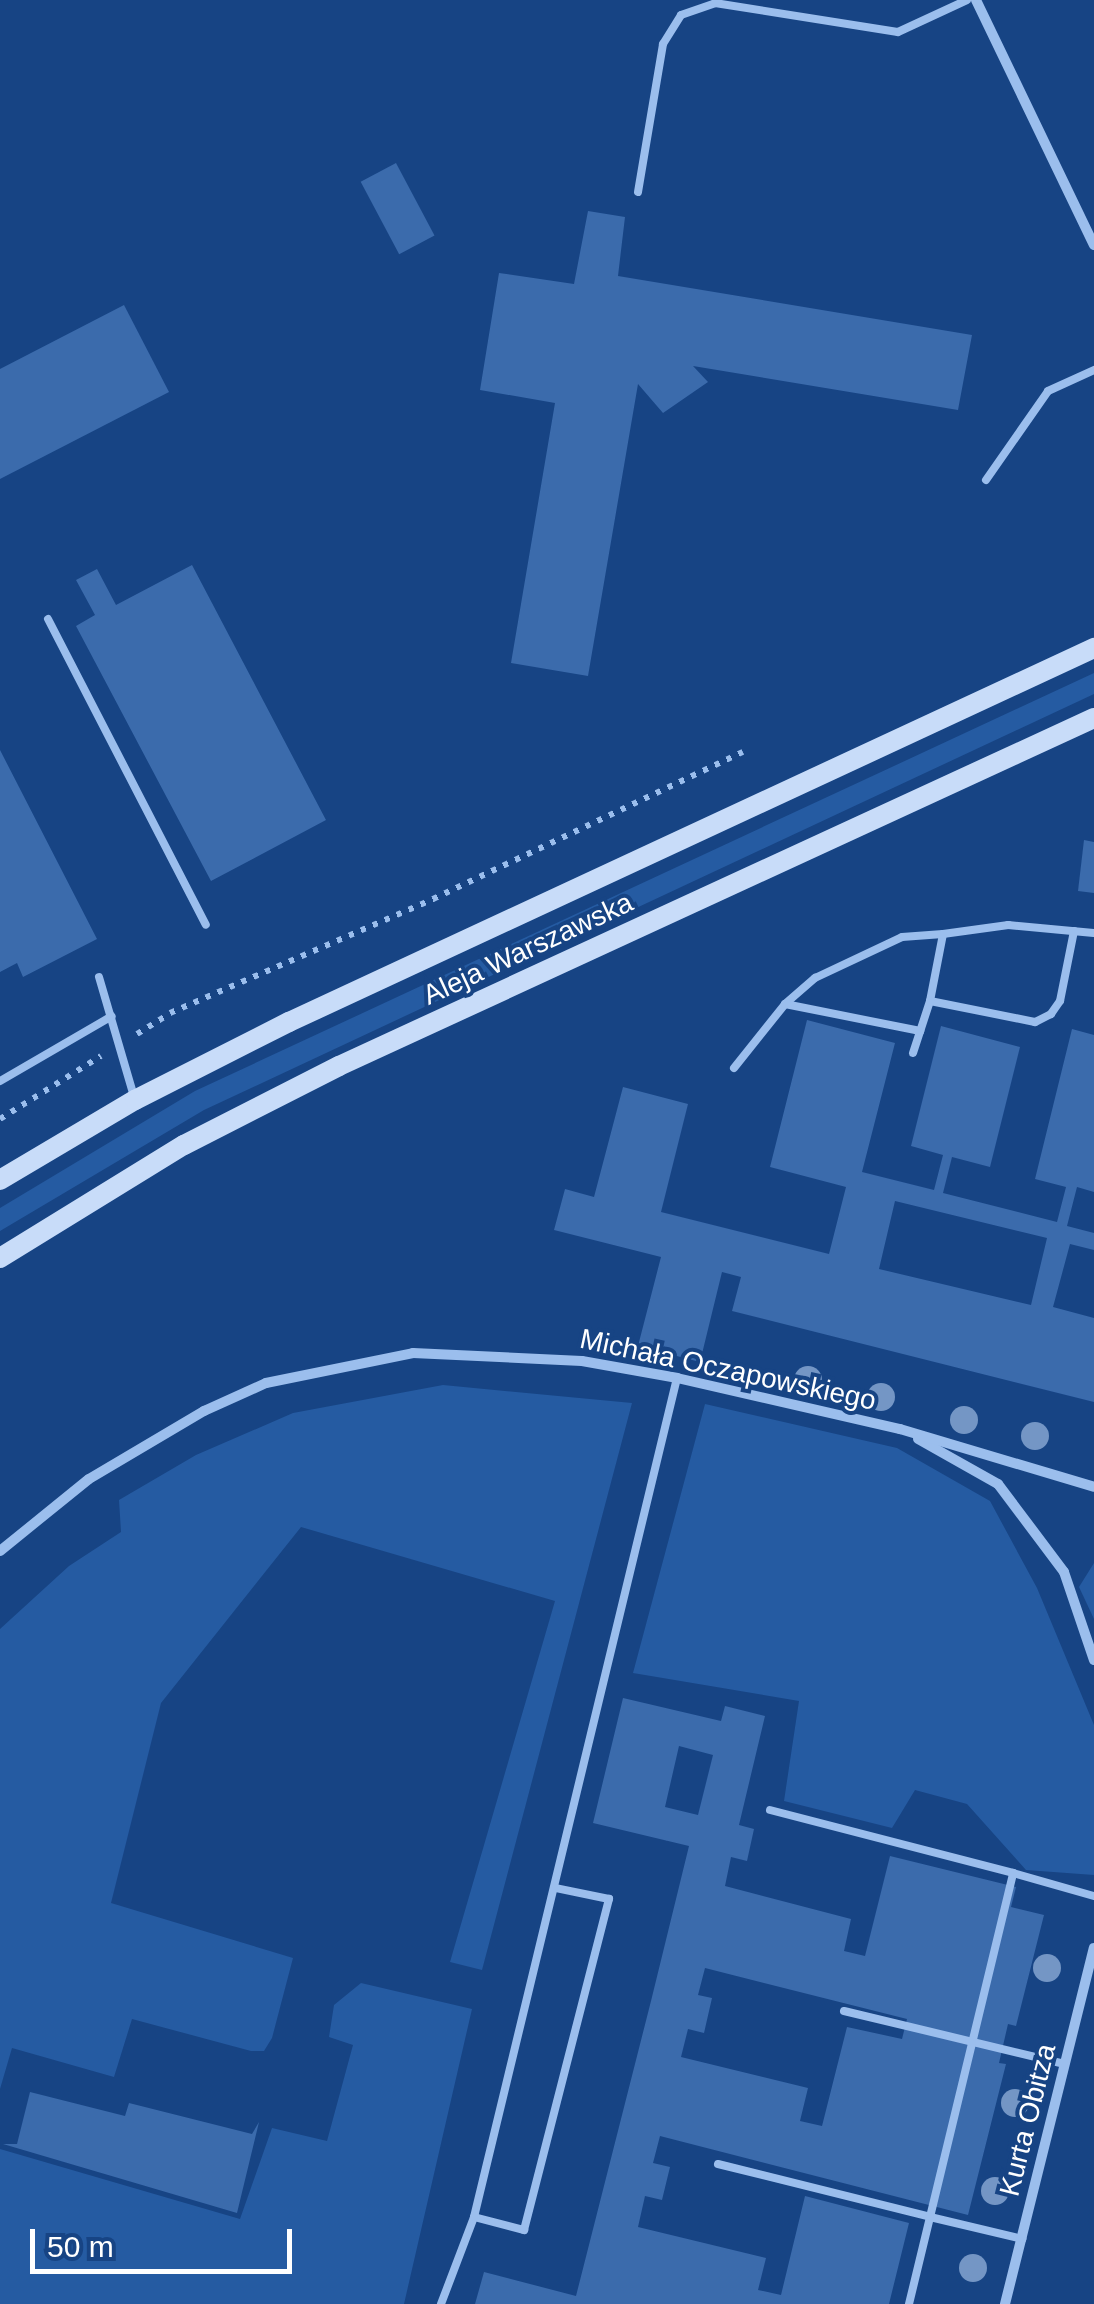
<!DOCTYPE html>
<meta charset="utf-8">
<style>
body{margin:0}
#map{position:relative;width:1094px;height:2304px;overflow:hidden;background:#174484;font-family:Arial,sans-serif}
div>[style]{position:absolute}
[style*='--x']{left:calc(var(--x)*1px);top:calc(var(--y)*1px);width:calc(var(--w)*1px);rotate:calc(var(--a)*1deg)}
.green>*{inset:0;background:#255ba2}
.building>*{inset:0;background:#3b6bac;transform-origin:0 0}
.path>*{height:6px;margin-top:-3px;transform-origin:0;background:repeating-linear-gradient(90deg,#9bbeed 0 5px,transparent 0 13px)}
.service>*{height:8px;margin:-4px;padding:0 4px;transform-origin:4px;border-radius:4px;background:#9bbeed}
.minor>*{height:10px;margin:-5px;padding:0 5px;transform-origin:5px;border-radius:5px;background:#9bbeed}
.secondary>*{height:20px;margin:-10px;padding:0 10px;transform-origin:10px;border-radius:10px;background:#c8dcf9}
.trees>*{width:28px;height:28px;margin:-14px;border-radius:50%;background:#7496c5}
span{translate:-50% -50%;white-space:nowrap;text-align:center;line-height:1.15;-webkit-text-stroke:8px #174484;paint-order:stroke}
.street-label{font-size:28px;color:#fff}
.scale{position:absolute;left:30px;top:2229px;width:262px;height:45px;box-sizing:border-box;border:5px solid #fff;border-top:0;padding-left:12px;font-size:30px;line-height:35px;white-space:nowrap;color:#fff;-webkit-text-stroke:8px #174484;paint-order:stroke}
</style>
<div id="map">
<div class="green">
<div style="clip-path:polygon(1094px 673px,1094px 694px,204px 1110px,0 1231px,0 1208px,195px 1091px)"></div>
<div style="clip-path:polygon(443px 1385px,632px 1403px,482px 1970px,450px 1962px,555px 1601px,301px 1527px,161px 1703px,111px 1903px,293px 1958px,272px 2038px,264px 2051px,251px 2051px,132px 2019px,114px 2077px,12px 2048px,0 2089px,0 1629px,69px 1566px,121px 1532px,119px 1500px,196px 1455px,293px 1413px)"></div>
<div style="clip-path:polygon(705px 1404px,897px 1448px,990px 1501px,1037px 1588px,1094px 1725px,1094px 1875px,1026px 1870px,967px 1804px,915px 1790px,892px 1828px,784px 1801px,799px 1701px,633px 1673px)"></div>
<div style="clip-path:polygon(1094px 1563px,1094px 1619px,1079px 1587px)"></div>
<div style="clip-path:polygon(361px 1983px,472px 2009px,404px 2304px,0 2304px,0 2149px,240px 2219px,272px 2128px,327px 2141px,353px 2045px,329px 2037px,334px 2005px)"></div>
</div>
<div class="building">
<div style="left:396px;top:163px;width:82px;height:40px;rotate:62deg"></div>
<div style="clip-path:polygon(588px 211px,625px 217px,618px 276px,972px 335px,958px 410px,693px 366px,708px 382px,663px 413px,638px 384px,588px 676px,511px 663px,555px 403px,480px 390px,499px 273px,574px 284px)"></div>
<div style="clip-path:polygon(124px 305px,169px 392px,0 479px,0 369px)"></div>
<div style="clip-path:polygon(192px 565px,326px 820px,211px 881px,76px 626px,95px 615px,76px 580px,97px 569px,116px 605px)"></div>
<div style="clip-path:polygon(0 750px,97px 939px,23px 977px,17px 963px,0 972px)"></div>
<div style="clip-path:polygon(1084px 840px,1094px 842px,1094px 893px,1078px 891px)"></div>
<div style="clip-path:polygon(evenodd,807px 1020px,895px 1043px,862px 1172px,934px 1190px,943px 1155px,911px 1146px,941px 1026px,1020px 1047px,990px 1167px,952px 1157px,943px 1193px,1057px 1222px,1066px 1187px,1035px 1179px,1072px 1029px,1094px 1035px,1094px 1192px,1077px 1187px,1067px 1226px,1094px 1233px,1094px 1250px,1070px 1244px,1053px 1307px,1094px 1318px,1094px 1402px,732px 1311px,741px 1277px,722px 1272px,700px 1362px,638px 1346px,661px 1257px,554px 1230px,565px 1189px,594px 1197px,623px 1087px,688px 1104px,661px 1212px,829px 1254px,846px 1187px,770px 1167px,807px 1020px,895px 1201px,1047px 1238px,1031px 1305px,879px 1269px,895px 1201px)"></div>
<div style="clip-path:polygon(evenodd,623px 1698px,721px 1721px,725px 1706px,765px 1716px,739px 1825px,754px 1829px,747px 1861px,731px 1857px,725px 1886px,851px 1919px,844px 1951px,865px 1956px,890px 1856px,1016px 1887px,1011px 1907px,1044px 1915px,1016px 2026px,1008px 2024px,999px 2063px,1006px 2064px,968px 2215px,660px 2136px,653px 2163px,670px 2167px,662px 2200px,645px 2196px,638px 2227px,766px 2258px,758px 2290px,781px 2295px,805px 2196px,909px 2223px,889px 2304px,475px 2304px,484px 2272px,576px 2296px,651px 2001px,689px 1846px,593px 1823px,623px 1698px,679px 1746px,713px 1755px,698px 1815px,665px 1807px,679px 1746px,623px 1698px,705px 1968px,907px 2019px,902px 2039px,847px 2027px,822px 2126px,800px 2121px,808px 2088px,681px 2057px,688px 2029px,704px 2033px,712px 1998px,698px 1995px,705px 1968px)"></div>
<div style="clip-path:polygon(30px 2092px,125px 2116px,129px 2103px,252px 2134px,259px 2122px,237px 2213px,3px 2144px,17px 2144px)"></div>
</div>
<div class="path">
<div style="--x:137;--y:1034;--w:39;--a:-32"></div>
<div style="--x:170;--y:1013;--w:287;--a:-23.4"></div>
<div style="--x:433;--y:899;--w:343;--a:-25.4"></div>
<div style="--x:0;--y:1119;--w:119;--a:-32"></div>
</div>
<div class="service">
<div style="--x:638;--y:192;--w:150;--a:-80.4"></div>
<div style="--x:663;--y:44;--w:34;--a:-58"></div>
<div style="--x:681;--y:15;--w:36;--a:-19"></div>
<div style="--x:715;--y:3;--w:185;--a:9"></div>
<div style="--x:898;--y:32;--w:76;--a:-24.9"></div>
<div style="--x:986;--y:480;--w:108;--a:-55.1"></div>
<div style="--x:1048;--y:391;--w:51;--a:-24.5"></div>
<div style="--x:48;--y:619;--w:344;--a:62.7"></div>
<div style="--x:1074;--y:931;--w:71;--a:101.3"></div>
<div style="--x:1060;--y:1001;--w:16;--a:125"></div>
<div style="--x:1051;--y:1014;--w:18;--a:153"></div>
<div style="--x:1035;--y:1022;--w:107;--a:-168.7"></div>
<div style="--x:930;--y:1001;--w:68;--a:-79"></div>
<div style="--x:943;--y:934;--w:66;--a:-7.9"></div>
<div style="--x:1008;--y:925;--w:86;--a:5.3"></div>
<div style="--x:99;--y:977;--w:125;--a:73.7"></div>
<div style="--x:785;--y:1004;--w:40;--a:-41"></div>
<div style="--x:815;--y:978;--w:96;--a:-25.2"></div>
<div style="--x:902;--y:937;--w:41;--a:-4.2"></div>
<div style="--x:913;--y:1053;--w:55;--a:-71.9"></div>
<div style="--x:734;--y:1068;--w:82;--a:-51.4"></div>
<div style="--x:785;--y:1004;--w:138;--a:11.3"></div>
<div style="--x:0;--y:1081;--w:129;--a:-30.1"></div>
<div style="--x:770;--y:1810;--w:251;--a:14.5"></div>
<div style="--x:844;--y:2011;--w:227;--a:13.5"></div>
<div style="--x:718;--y:2164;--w:219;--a:14"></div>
<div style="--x:930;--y:2217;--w:354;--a:-76.4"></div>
<div style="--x:1013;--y:1873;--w:84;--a:15.9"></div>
<div style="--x:474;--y:2217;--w:52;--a:14.6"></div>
<div style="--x:524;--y:2230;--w:342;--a:-75.6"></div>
<div style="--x:609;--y:1899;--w:54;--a:-168.3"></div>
<div style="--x:441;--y:2304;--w:93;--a:-69.2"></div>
<div style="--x:474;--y:2217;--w:863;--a:-76.4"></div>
<div style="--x:909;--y:2304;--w:89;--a:-76.4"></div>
<div style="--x:930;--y:2217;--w:95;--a:13.4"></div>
</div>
<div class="minor">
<div style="--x:976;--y:0;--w:272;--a:64.3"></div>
<div style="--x:918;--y:1439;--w:92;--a:29.4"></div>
<div style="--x:998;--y:1484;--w:110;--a:53.1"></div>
<div style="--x:1064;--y:1572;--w:93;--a:71.2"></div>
<div style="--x:0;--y:1551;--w:114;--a:-39"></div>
<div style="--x:89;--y:1479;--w:134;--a:-30.6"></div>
<div style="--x:204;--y:1411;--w:68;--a:-24.3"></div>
<div style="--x:266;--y:1383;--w:150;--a:-11.5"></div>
<div style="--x:413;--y:1353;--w:169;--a:2.7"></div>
<div style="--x:582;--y:1361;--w:97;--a:10.1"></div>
<div style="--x:677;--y:1378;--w:229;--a:12.9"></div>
<div style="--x:900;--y:1429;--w:202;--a:16.6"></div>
<div style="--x:1005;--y:2304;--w:367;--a:-76"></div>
</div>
<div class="secondary">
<div style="--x:0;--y:1180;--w:157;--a:-30.7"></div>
<div style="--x:135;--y:1100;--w:173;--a:-26.9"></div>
<div style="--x:289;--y:1022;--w:888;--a:-24.92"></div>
<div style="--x:0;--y:1258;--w:216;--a:-31.6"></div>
<div style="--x:184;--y:1145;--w:174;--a:-27"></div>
<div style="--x:339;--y:1066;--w:831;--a:-24.75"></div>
</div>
<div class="trees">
<div style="left:808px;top:1380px"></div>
<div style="left:881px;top:1397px"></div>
<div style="left:964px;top:1420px"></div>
<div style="left:1035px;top:1436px"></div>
<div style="left:1047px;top:1968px"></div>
<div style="left:1015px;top:2103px"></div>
<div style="left:995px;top:2191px"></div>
<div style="left:973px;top:2268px"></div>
</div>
<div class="street-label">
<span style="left:528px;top:949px;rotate:-25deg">Aleja Warszawska</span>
<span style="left:728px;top:1370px;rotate:12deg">Michała Oczapowskiego</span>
<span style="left:1028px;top:2120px;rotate:-76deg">Kurta Obitza</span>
</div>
<div class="scale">50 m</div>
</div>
